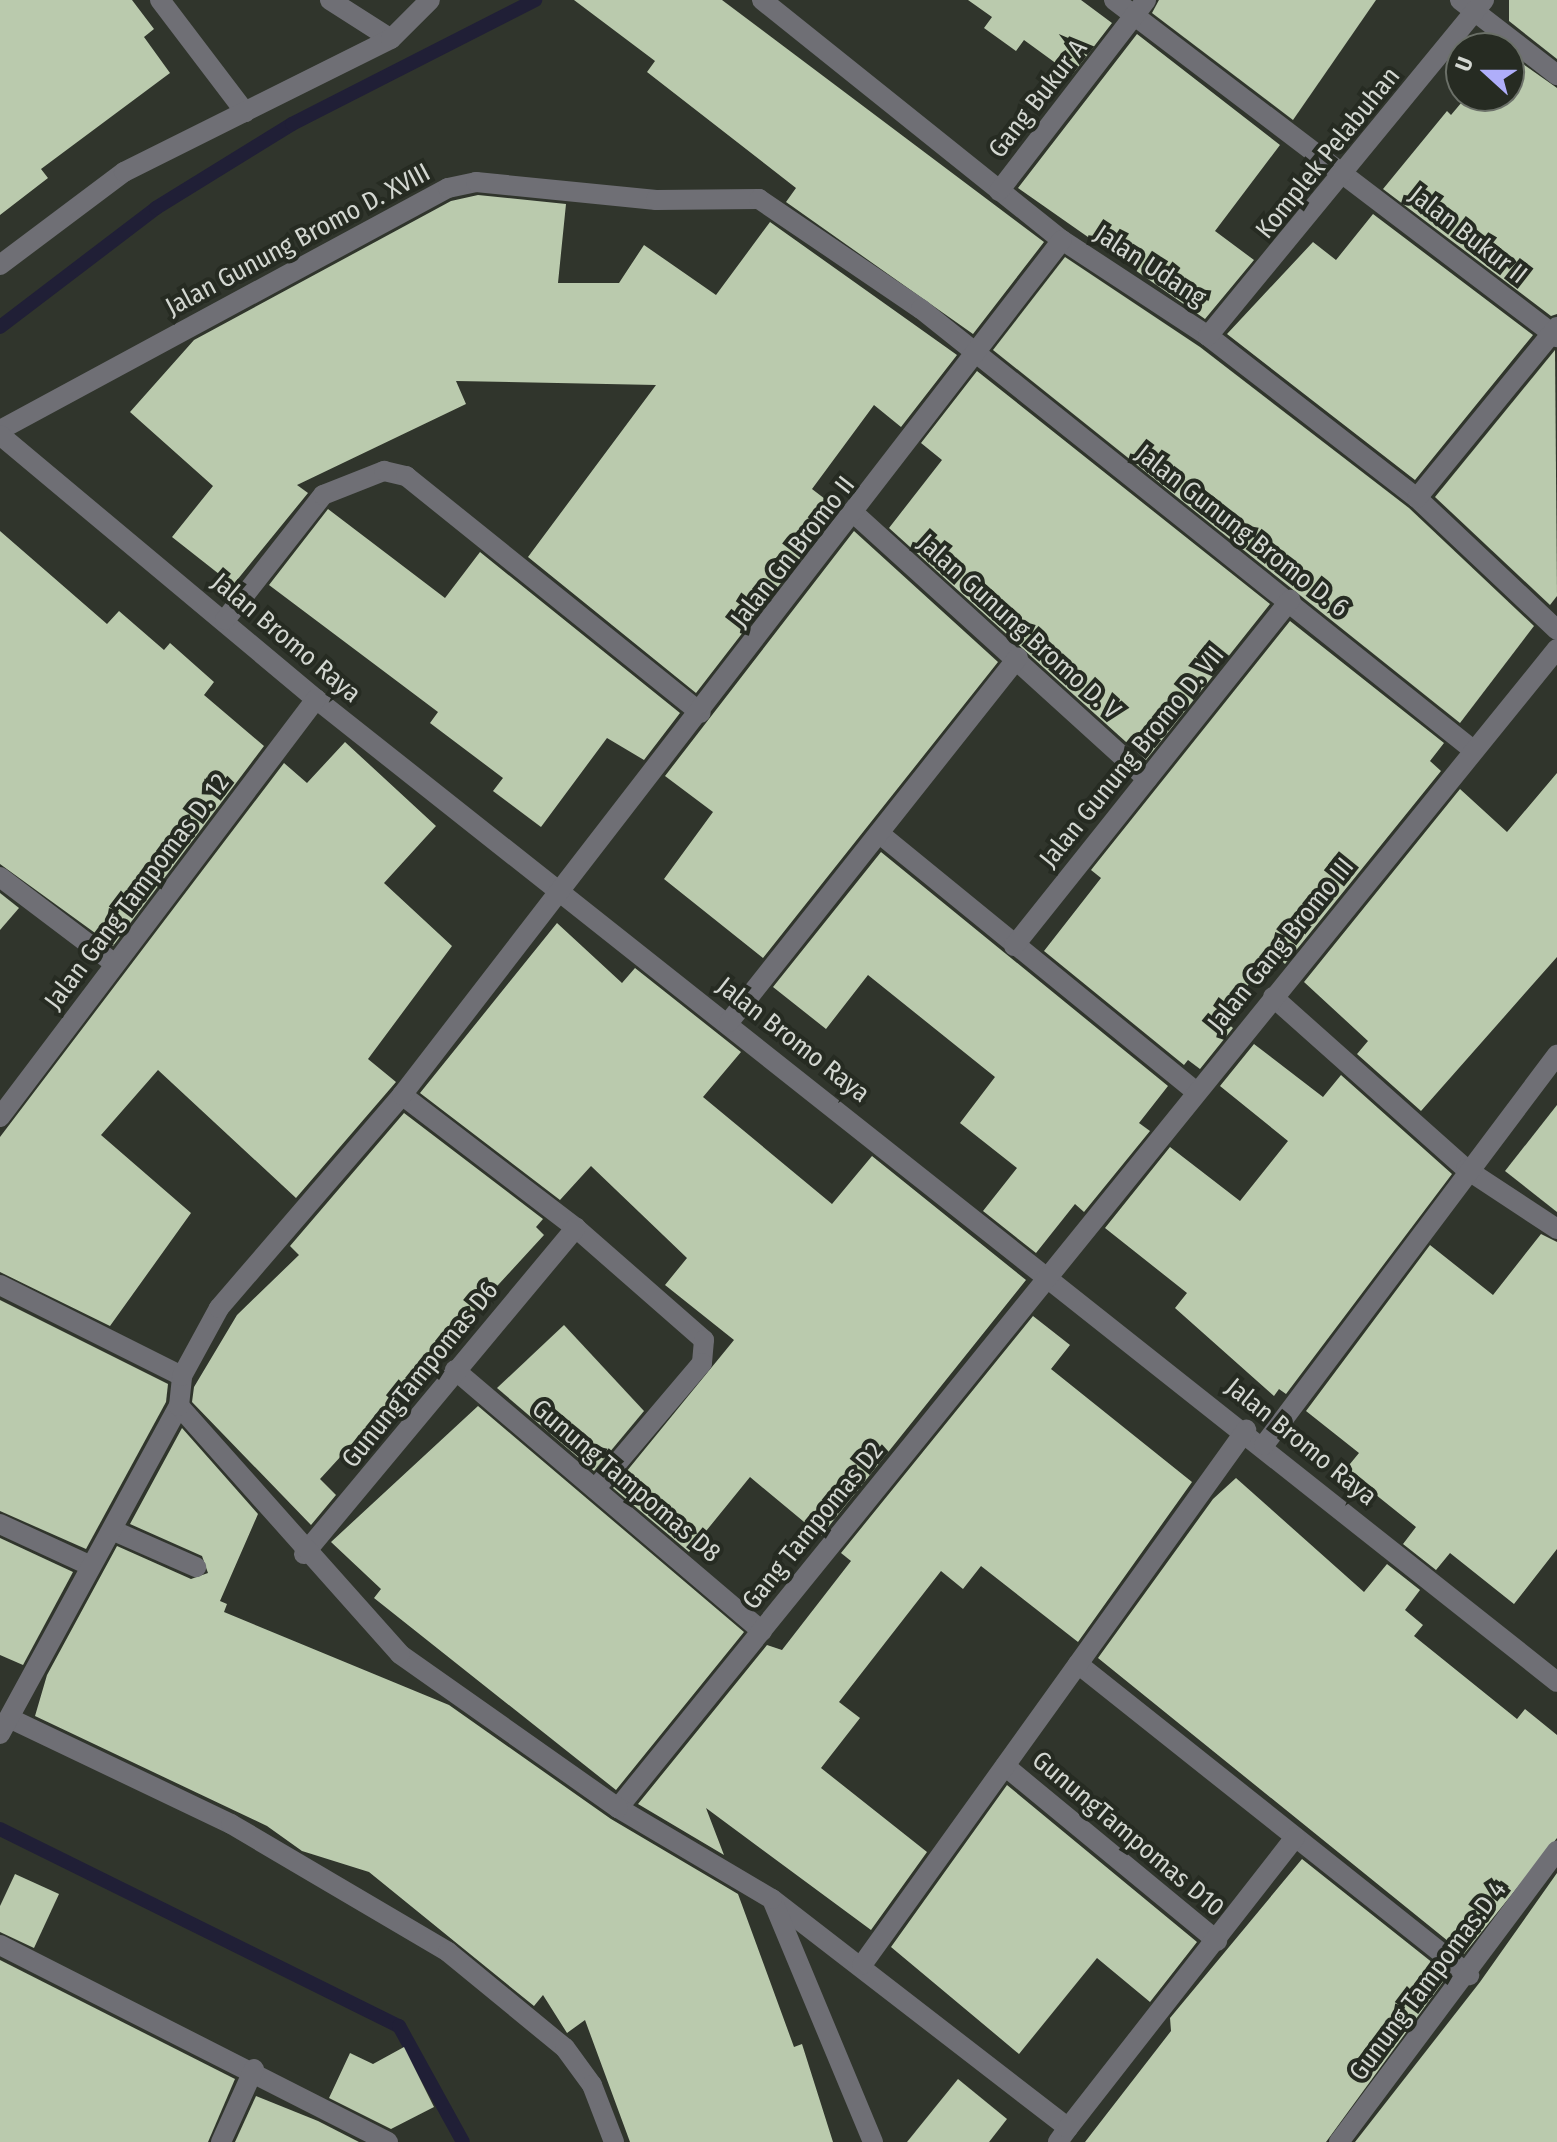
<!DOCTYPE html>
<html>
<head>
<meta charset="utf-8">
<style>
  body { margin:0 }
  #map { position:relative; width:1557px; height:2142px; overflow:hidden; background:#30352c; font-family:"Fira Sans Condensed",sans-serif }
  div>[style] { position:absolute }
  .stream>* { height:14px; margin:-7px; padding:0 7px; transform-origin:7px; border-radius:7px; background:#201f36 }
  .building>* { inset:0; background:#bacaad }
  .minor>* { height:20px; margin:-10px; padding:0 10px; transform-origin:10px; border-radius:10px; background:#6f6f75 }
  span { translate:-50% -50%; white-space:nowrap; text-align:center; line-height:1.15; -webkit-text-stroke:8px #262b22; paint-order:stroke }
  .street-label { font-size:26px; color:#d3d7d1 }
  .north { position:absolute; left:1445px; top:32px; width:80px; height:80px; box-sizing:border-box; background:#262b22; border:2px solid #6b7068; border-radius:50%; rotate:291deg; font-size:22px; font-weight:700; line-height:32px; text-align:center; color:#d3d7d1 }
  .north::after { content:''; display:block; margin:auto; width:28px; height:36px; background:#afaefa; clip-path:polygon(50% 0,100% 100%,50% 72%,0 100%) }
</style>
</head>
<body>
<div id="map">
  <div class="stream">
    <i style="left:0;top:327px;width:196px;rotate:-37.3deg"></i>
    <i style="left:156px;top:208px;width:160px;rotate:-31.7deg"></i>
    <i style="left:292px;top:124px;width:273px;rotate:-27deg"></i>
    <i style="left:0;top:1829px;width:445px;rotate:26.3deg"></i>
    <i style="left:399px;top:2026px;width:132px;rotate:61.1deg"></i>
  </div>
  <div class="building">
    <i style="clip-path:polygon(0 0,132px 0,154px 29px,144px 37px,170px 73px,41px 169px,48px 178px,0 215px)"></i>
    <i style="clip-path:polygon(574px 0,722px 0,1044px 242px,973px 334px,786px 202px,796px 188px,647px 72px,655px 61px)"></i>
    <i style="clip-path:polygon(968px 0,1081px 0,1112px 23px,1072px 75px,1024px 40px,1016px 51px,984px 28px,992px 17px)"></i>
    <i style="clip-path:polygon(1159px 0,1376px 0,1293px 120px,1152px 13px)"></i>
    <i style="clip-path:polygon(1509px 0,1557px 0,1557px 59px,1509px 21px)"></i>
    <i style="clip-path:polygon(1137px 34px,1280px 145px,1215px 231px,1254px 260px,1205px 319px,1018px 188px)"></i>
    <i style="clip-path:polygon(1509px 54px,1557px 88px,1557px 314px,1551px 316px,1383px 189px,1447px 111px,1451px 115px,1467px 96px,1509px 96px)"></i>
    <i style="clip-path:polygon(478px 195px,566px 204px,558px 283px,619px 283px,644px 245px,716px 295px,770px 222px,957px 355px,901px 427px,874px 405px,812px 489px,838px 509px,696px 693px,528px 557px,656px 385px,456px 381px,466px 404px,297px 485px,308px 493px,233px 585px,172px 537px,213px 486px,130px 412px,194px 340px,451px 201px)"></i>
    <i style="clip-path:polygon(1373px 214px,1533px 335px,1415px 480px,1227px 334px,1313px 242px,1336px 260px)"></i>
    <i style="clip-path:polygon(1065px 257px,1200px 347px,1409px 508px,1534px 626px,1460px 723px,993px 350px)"></i>
    <i style="clip-path:polygon(1555px 350px,1557px 596px,1550px 605px,1435px 497px)"></i>
    <i style="clip-path:polygon(977px 371px,1270px 604px,1146px 760px,889px 528px,942px 460px,921px 443px)"></i>
    <i style="clip-path:polygon(328px 509px,445px 598px,480px 552px,680px 713px,644px 760px,607px 738px,541px 827px,493px 791px,503px 778px,430px 723px,438px 712px,269px 585px)"></i>
    <i style="clip-path:polygon(0 531px,107px 624px,119px 611px,164px 650px,170px 643px,214px 682px,204px 695px,264px 746px,113px 946px,0 864px)"></i>
    <i style="clip-path:polygon(854px 531px,998px 662px,763px 958px,664px 879px,713px 812px,665px 776px)"></i>
    <i style="clip-path:polygon(1290px 621px,1444px 743px,1430px 761px,1441px 771px,1285px 964px,1273px 953px,1222px 1019px,1233px 1028px,1200px 1069px,1188px 1060px,1184px 1065px,1044px 951px,1101px 878px,1091px 870px)"></i>
    <i style="clip-path:polygon(345px 742px,436px 826px,384px 883px,452px 946px,368px 1059px,396px 1082px,296px 1198px,158px 1070px,101px 1135px,191px 1213px,110px 1326px,0 1272px,0 1137px,284px 763px,307px 783px)"></i>
    <i style="clip-path:polygon(1557px 773px,1557px 957px,1421px 1111px,1357px 1054px,1368px 1041px,1304px 982px,1460px 789px,1507px 832px)"></i>
    <i style="clip-path:polygon(881px 852px,1168px 1086px,1139px 1123px,1150px 1131px,1084px 1212px,1075px 1204px,1036px 1253px,983px 1211px,1017px 1168px,960px 1123px,995px 1077px,868px 975px,826px 1029px,773px 987px)"></i>
    <i style="clip-path:polygon(0 893px,19px 908px,0 930px)"></i>
    <i style="clip-path:polygon(557px 923px,622px 983px,635px 968px,741px 1052px,703px 1097px,832px 1204px,872px 1156px,1026px 1280px,821px 1536px,750px 1477px,689px 1552px,613px 1488px,734px 1340px,665px 1285px,687px 1258px,591px 1166px,560px 1200px,420px 1093px)"></i>
    <i style="clip-path:polygon(1254px 1044px,1323px 1097px,1341px 1075px,1452px 1174px,1286px 1394px,1279px 1389px,1274px 1396px,1175px 1308px,1187px 1293px,1105px 1228px,1170px 1147px,1240px 1201px,1288px 1141px,1220px 1086px)"></i>
    <i style="clip-path:polygon(1557px 1105px,1557px 1212px,1505px 1171px)"></i>
    <i style="clip-path:polygon(404px 1113px,543px 1219px,536px 1227px,544px 1235px,320px 1479px,336px 1495px,311px 1525px,192px 1402px,194px 1387px,237px 1315px,299px 1255px,290px 1246px)"></i>
    <i style="clip-path:polygon(1541px 1234px,1557px 1242px,1557px 1549px,1514px 1604px,1450px 1553px,1436px 1570px,1403px 1544px,1416px 1527px,1345px 1470px,1359px 1453px,1306px 1411px,1430px 1245px,1493px 1295px)"></i>
    <i style="clip-path:polygon(0 1300px,168px 1384px,166px 1402px,86px 1549px,0 1511px)"></i>
    <i style="clip-path:polygon(1033px 1316px,1070px 1345px,1051px 1369px,1192px 1482px,1078px 1642px,981px 1566px,963px 1589px,941px 1571px,839px 1702px,860px 1718px,821px 1768px,927px 1852px,871px 1930px,706px 1808px,724px 1855px,638px 1804px,767px 1645px,782px 1650px,851px 1561px,841px 1553px)"></i>
    <i style="clip-path:polygon(564px 1325px,644px 1411px,594px 1471px,497px 1388px)"></i>
    <i style="clip-path:polygon(478px 1406px,744px 1632px,616px 1790px,374px 1598px,381px 1589px,331px 1542px)"></i>
    <i style="clip-path:polygon(182px 1428px,258px 1514px,220px 1601px,227px 1604px,224px 1612px,449px 1705px,611px 1819px,738px 1894px,794px 2047px,802px 2044px,833px 2142px,630px 2142px,585px 2020px,567px 2033px,543px 1995px,534px 2006px,369px 1872px,302px 1851px,267px 1826px,35px 1716px,47px 1675px,117px 1546px,191px 1579px,208px 1573px,202px 1556px,130px 1524px)"></i>
    <i style="clip-path:polygon(1236px 1478px,1364px 1592px,1387px 1564px,1420px 1590px,1405px 1610px,1423px 1625px,1414px 1636px,1517px 1719px,1525px 1709px,1557px 1735px,1557px 1838px,1464px 1954px,1098px 1658px,1213px 1499px)"></i>
    <i style="clip-path:polygon(0 1538px,73px 1572px,23px 1665px,0 1655px)"></i>
    <i style="clip-path:polygon(1007px 1785px,1197px 1942px,1150px 2002px,1097px 1958px,1019px 2054px,891px 1947px)"></i>
    <i style="clip-path:polygon(1302px 1859px,1448px 1975px,1326px 2142px,1085px 2142px,1171px 2031px,1170px 2018px)"></i>
    <i style="clip-path:polygon(1557px 1873px,1557px 2142px,1355px 2142px,1480px 1982px)"></i>
    <i style="clip-path:polygon(15px 1874px,59px 1894px,34px 1948px,0 1932px,0 1906px)"></i>
    <i style="clip-path:polygon(0 1960px,235px 2079px,208px 2142px,0 2142px)"></i>
    <i style="clip-path:polygon(404px 2047px,434px 2107px,391px 2129px,329px 2098px,350px 2053px,373px 2064px)"></i>
    <i style="clip-path:polygon(958px 2079px,1007px 2119px,989px 2142px,907px 2142px)"></i>
    <i style="clip-path:polygon(256px 2096px,318px 2121px,359px 2142px,235px 2142px)"></i>
  </div>
  <div class="minor">
    <i style="left:160px;top:0;width:141px;rotate:52.8deg"></i>
    <i style="left:330px;top:0;width:72px;rotate:32.6deg"></i>
    <i style="left:762px;top:0;width:384px;rotate:38.7deg"></i>
    <i style="left:1062px;top:240px;width:175px;rotate:33.3deg"></i>
    <i style="left:1208px;top:336px;width:264px;rotate:37.8deg"></i>
    <i style="left:1417px;top:498px;width:192px;rotate:43.3deg"></i>
    <i style="left:1114px;top:0;width:557px;rotate:37.26deg"></i>
    <i style="left:1460px;top:0;width:123px;rotate:37.7deg"></i>
    <i style="left:999px;top:191px;width:241px;rotate:-52.4deg"></i>
    <i style="left:0;top:265px;width:155px;rotate:-36.9deg"></i>
    <i style="left:124px;top:172px;width:298px;rotate:-26.5deg"></i>
    <i style="left:391px;top:39px;width:55px;rotate:-45deg"></i>
    <i style="left:1208px;top:336px;width:435px;rotate:-50.6deg"></i>
    <i style="left:0;top:430px;width:509px;rotate:-28.38deg"></i>
    <i style="left:448px;top:188px;width:29px;rotate:-12deg"></i>
    <i style="left:476px;top:182px;width:181px;rotate:5.7deg"></i>
    <i style="left:656px;top:200px;width:103px;rotate:-0.6deg"></i>
    <i style="left:759px;top:199px;width:196px;rotate:34.2deg"></i>
    <i style="left:921px;top:309px;width:707px;rotate:38.62deg"></i>
    <i style="left:0;top:435px;width:412px;rotate:39.9deg"></i>
    <i style="left:316px;top:699px;width:1583px;rotate:38.38deg"></i>
    <i style="left:1417px;top:498px;width:221px;rotate:-50.7deg"></i>
    <i style="left:856px;top:515px;width:393px;rotate:42.2deg"></i>
    <i style="left:225px;top:620px;width:159px;rotate:-51.9deg"></i>
    <i style="left:323px;top:495px;width:66px;rotate:-21.5deg"></i>
    <i style="left:384px;top:471px;width:23px;rotate:13deg"></i>
    <i style="left:406px;top:476px;width:378px;rotate:38.8deg"></i>
    <i style="left:880px;top:834px;width:407px;rotate:39.2deg"></i>
    <i style="left:0;top:877px;width:144px;rotate:37.1deg"></i>
    <i style="left:1014px;top:946px;width:443px;rotate:-51.4deg"></i>
    <i style="left:1273px;top:997px;width:259px;rotate:41.7deg"></i>
    <i style="left:1466px;top:1169px;width:109px;rotate:33.4deg"></i>
    <i style="left:729px;top:1022px;width:465px;rotate:-51.6deg"></i>
    <i style="left:402px;top:1095px;width:219px;rotate:37.4deg"></i>
    <i style="left:576px;top:1228px;width:170px;rotate:41.2deg"></i>
    <i style="left:704px;top:1340px;width:23px;rotate:95deg"></i>
    <i style="left:702px;top:1363px;width:165px;rotate:130.3deg"></i>
    <i style="left:0;top:1117px;width:524px;rotate:-52.91deg"></i>
    <i style="left:0;top:1285px;width:203px;rotate:26.6deg"></i>
    <i style="left:455px;top:1370px;width:403px;rotate:40.4deg"></i>
    <i style="left:1264px;top:1445px;width:488px;rotate:-53.1deg"></i>
    <i style="left:0;top:1524px;width:100px;rotate:24.8deg"></i>
    <i style="left:112px;top:1530px;width:92px;rotate:23.8deg"></i>
    <i style="left:304px;top:1554px;width:425px;rotate:-50.2deg"></i>
    <i style="left:1078px;top:1664px;width:500px;rotate:38.5deg"></i>
    <i style="left:9px;top:1718px;width:246px;rotate:25.5deg"></i>
    <i style="left:231px;top:1824px;width:252px;rotate:30.5deg"></i>
    <i style="left:448px;top:1952px;width:151px;rotate:39.4deg"></i>
    <i style="left:565px;top:2048px;width:46px;rotate:53.9deg"></i>
    <i style="left:592px;top:2085px;width:61px;rotate:68.9deg"></i>
    <i style="left:0;top:1734px;width:374px;rotate:-61.4deg"></i>
    <i style="left:1005px;top:1766px;width:275px;rotate:39.5deg"></i>
    <i style="left:618px;top:1808px;width:1492px;rotate:-50.99deg"></i>
    <i style="left:772px;top:1899px;width:374px;rotate:37.7deg"></i>
    <i style="left:1068px;top:2128px;width:17px;rotate:126deg"></i>
    <i style="left:0;top:1945px;width:435px;rotate:26.9deg"></i>
    <i style="left:862px;top:1965px;width:659px;rotate:-54.33deg"></i>
    <i style="left:1068px;top:2128px;width:369px;rotate:-52deg"></i>
    <i style="left:221px;top:2142px;width:80px;rotate:-65.7deg"></i>
    <i style="left:873px;top:2142px;width:263px;rotate:-112.6deg"></i>
    <i style="left:772px;top:1899px;width:179px;rotate:-149.4deg"></i>
    <i style="left:618px;top:1808px;width:267px;rotate:-144.8deg"></i>
    <i style="left:400px;top:1654px;width:332px;rotate:-131.7deg"></i>
    <i style="left:179px;top:1406px;width:30px;rotate:-84deg"></i>
    <i style="left:182px;top:1376px;width:77px;rotate:-61.4deg"></i>
    <i style="left:219px;top:1308px;width:281px;rotate:-49.3deg"></i>
    <i style="left:402px;top:1095px;width:1080px;rotate:-52.33deg"></i>
    <i style="left:1339px;top:2142px;width:364px;rotate:-53.2deg"></i>
  </div>
  <div class="street-label">
    <span style="left:1038px;top:99px;rotate:-52deg">Gang Bukur A</span>
    <span style="left:1328px;top:153px;rotate:-51deg">Komplek Pelabuhan</span>
    <span style="left:1468px;top:235px;rotate:38deg">Jalan Bukur II</span>
    <span style="left:298px;top:240px;rotate:-28deg">Jalan Gunung Bromo D. XVIII</span>
    <span style="left:1150px;top:266px;rotate:33deg">Jalan Udang</span>
    <span style="left:1242px;top:531px;rotate:38deg">Jalan Gunung Bromo D. 6</span>
    <span style="left:793px;top:552px;rotate:-52deg">Jalan Gn Bromo II</span>
    <span style="left:1019px;top:627px;rotate:42deg">Jalan Gunung Bromo D. V</span>
    <span style="left:286px;top:638px;rotate:40deg">Jalan Bromo Raya</span>
    <span style="left:1132px;top:757px;rotate:-51deg">Jalan Gunung Bromo D. VII</span>
    <span style="left:137px;top:892px;rotate:-53deg">Jalan Gang Tampomas D. 12</span>
    <span style="left:1281px;top:945px;rotate:-51deg">Jalan Gang Bromo III</span>
    <span style="left:793px;top:1040px;rotate:38deg">Jalan Bromo Raya</span>
    <span style="left:420px;top:1375px;rotate:-51deg">GunungTampomas D6</span>
    <span style="left:1301px;top:1442px;rotate:39deg">Jalan Bromo Raya</span>
    <span style="left:626px;top:1481px;rotate:40deg">Gunung Tampomas D8</span>
    <span style="left:813px;top:1526px;rotate:-51deg">Gang Tampomas D2</span>
    <span style="left:1128px;top:1834px;rotate:40deg">GunungTampomas D10</span>
    <span style="left:1428px;top:1981px;rotate:-53deg">Gunung Tampomas.D 4</span>
  </div>
  <div class="north">U</div>
</div>
</body>
</html>
